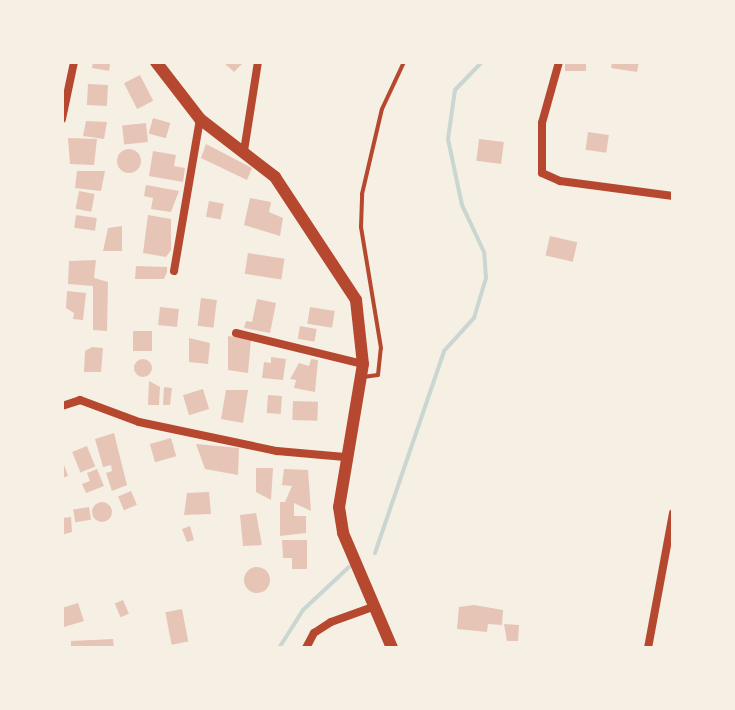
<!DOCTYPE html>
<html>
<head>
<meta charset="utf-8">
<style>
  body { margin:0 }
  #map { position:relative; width:735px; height:710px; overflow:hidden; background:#f6efe4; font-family:Lato,sans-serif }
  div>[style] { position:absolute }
  .stream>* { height:4px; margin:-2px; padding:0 2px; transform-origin:2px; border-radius:2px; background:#c9d6d2 }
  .building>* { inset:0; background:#e6c5b7; transform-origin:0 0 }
  .round { border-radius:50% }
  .service>* { height:4px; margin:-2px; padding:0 2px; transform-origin:2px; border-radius:2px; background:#b5482f }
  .minor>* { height:8px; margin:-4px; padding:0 4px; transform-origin:4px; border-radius:4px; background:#b5482f }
  .secondary>* { height:12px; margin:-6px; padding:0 6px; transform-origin:6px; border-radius:6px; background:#b5482f }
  span { translate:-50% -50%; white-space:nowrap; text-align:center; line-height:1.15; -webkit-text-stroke:6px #f6efe4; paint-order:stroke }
  .frame { position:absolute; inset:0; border:64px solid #f6efe4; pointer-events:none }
</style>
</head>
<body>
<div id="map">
  <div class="stream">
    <i style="left:375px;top:553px;width:213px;rotate:-71.1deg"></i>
    <i style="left:444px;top:351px;width:45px;rotate:-47.7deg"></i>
    <i style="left:474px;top:318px;width:42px;rotate:-73.3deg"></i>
    <i style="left:486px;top:278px;width:26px;rotate:-94deg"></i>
    <i style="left:484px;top:252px;width:52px;rotate:-115.1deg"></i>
    <i style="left:462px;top:205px;width:67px;rotate:-102deg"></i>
    <i style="left:448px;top:139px;width:49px;rotate:-81.9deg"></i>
    <i style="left:455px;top:90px;width:39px;rotate:-46deg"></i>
    <i style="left:279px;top:648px;width:45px;rotate:-57.7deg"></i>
    <i style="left:303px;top:610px;width:63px;rotate:-43.1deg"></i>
  </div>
  <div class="building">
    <i style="clip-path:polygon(93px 62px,110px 64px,109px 71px,92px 68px)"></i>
    <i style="clip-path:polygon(223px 62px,244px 62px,234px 72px)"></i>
    <i style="left:565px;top:62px;width:21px;height:9px"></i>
    <i style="clip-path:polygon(612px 62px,639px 62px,637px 72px,611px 68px)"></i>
    <i style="left:140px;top:75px;width:29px;height:18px;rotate:63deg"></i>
    <i style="left:88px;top:84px;width:20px;height:21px;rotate:3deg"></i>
    <i style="left:153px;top:118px;width:18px;height:16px;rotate:16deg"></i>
    <i style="clip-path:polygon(86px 121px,107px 122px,104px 139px,83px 136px)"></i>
    <i style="left:146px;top:123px;width:19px;height:24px;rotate:84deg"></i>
    <i style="left:588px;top:132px;width:21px;height:18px;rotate:8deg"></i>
    <i style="clip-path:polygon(68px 138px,97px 139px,94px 165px,70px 164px)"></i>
    <i style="left:479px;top:139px;width:25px;height:22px;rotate:7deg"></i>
    <i style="clip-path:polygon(206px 144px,252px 168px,247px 180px,201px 158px)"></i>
    <i class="round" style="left:117px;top:149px;width:24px;height:24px"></i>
    <i style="clip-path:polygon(153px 151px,176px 155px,174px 166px,185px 168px,183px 182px,149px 176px)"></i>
    <i style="clip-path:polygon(77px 171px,105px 171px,101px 191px,75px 188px)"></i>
    <i style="clip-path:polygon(146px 185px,179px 191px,171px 212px,151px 209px,153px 198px,144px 196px)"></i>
    <i style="left:79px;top:191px;width:16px;height:18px;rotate:11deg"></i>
    <i style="clip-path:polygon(250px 198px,271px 202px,269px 212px,283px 218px,280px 236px,244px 225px)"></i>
    <i style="left:209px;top:201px;width:15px;height:16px;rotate:11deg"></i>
    <i style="left:76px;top:215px;width:21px;height:13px;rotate:8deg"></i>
    <i style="clip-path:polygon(148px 215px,171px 219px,171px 250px,166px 257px,143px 253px)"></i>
    <i style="clip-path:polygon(122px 226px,122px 251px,103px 251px,108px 228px)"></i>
    <i style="left:550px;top:236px;width:28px;height:20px;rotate:13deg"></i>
    <i style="left:248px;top:253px;width:37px;height:21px;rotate:9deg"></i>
    <i style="clip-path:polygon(96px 260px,94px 278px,108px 282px,107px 331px,93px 330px,93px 286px,68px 284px,69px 261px)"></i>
    <i style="clip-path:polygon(136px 266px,167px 267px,167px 272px,164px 279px,135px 279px)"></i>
    <i style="clip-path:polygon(67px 291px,86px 293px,83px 320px,73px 319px,74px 313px,66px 308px)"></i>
    <i style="left:201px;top:298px;width:16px;height:28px;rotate:7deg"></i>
    <i style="clip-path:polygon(257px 299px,276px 303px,270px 333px,244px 328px,246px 321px,252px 322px)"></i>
    <i style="left:160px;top:307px;width:19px;height:18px;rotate:6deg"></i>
    <i style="left:310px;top:307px;width:25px;height:17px;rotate:9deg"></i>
    <i style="left:300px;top:326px;width:17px;height:13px;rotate:10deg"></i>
    <i style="left:133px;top:331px;width:19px;height:20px"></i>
    <i style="clip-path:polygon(228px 336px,251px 339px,248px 373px,228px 370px)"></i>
    <i style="clip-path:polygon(189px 338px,210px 343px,208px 364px,189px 362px)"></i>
    <i style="clip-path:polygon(92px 347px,103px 348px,101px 372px,84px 372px,85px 351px)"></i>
    <i style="clip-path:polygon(271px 357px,286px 359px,283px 380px,262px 378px,264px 362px,271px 363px)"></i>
    <i style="clip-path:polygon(311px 359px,318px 360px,315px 392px,294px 388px,296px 380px,290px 379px,299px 363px,309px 366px)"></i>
    <i class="round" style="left:134px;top:359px;width:18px;height:18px"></i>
    <i style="clip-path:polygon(149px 381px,160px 387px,159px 405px,148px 405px)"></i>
    <i style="clip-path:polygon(164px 387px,172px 388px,170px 405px,163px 405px)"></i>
    <i style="left:203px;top:389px;width:21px;height:21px;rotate:73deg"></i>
    <i style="clip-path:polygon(226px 390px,248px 390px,243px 423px,221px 419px)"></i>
    <i style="left:268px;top:395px;width:14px;height:18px;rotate:4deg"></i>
    <i style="left:293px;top:401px;width:25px;height:19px;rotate:2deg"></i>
    <i style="clip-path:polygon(114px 433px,127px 485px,112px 491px,106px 473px,112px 471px,111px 465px,103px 467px,95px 439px)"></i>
    <i style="left:171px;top:438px;width:19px;height:22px;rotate:74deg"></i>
    <i style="clip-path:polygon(196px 444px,239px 448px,238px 475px,205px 469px)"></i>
    <i style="left:87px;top:446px;width:22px;height:16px;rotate:68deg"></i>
    <i style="clip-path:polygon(62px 459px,68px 476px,62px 478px)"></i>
    <i style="clip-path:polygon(256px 468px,273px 468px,271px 500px,256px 492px)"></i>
    <i style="clip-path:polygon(97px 469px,104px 486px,86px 493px,82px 484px,90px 481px,87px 473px)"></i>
    <i style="clip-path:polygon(284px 469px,308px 470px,311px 511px,294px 503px,294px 516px,306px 516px,306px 533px,280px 536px,280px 502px,285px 502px,292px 486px,282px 485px)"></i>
    <i style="left:131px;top:491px;width:15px;height:14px;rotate:67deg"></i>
    <i style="clip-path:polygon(209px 492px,211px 514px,184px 515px,187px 493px)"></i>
    <i class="round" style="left:92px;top:502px;width:20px;height:20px"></i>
    <i style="left:89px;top:507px;width:13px;height:16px;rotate:81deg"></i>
    <i style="clip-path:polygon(256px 513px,262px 545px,243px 546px,240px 515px)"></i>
    <i style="clip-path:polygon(71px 517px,72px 532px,62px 535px,62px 518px)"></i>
    <i style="clip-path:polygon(190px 526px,194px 540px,187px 542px,182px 529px)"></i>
    <i style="clip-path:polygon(282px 540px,307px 540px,307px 569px,292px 569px,292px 558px,283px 558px)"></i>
    <i class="round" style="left:244px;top:567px;width:26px;height:26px"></i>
    <i style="left:123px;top:600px;width:15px;height:9px;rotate:67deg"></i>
    <i style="clip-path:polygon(78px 603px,84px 621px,64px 627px,62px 608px)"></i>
    <i style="clip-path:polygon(474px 605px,503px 610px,502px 625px,488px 624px,487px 632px,457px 629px,459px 607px)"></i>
    <i style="left:182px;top:609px;width:33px;height:17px;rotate:79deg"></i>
    <i style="clip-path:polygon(504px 624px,519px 625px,518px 641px,507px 641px)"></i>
    <i style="clip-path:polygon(113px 639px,114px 648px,71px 648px,71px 641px)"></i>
  </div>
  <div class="service">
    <i style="left:363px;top:377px;width:15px;rotate:-8deg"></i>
    <i style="left:378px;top:375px;width:27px;rotate:-84deg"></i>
    <i style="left:381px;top:348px;width:123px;rotate:-99.4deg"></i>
    <i style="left:361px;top:227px;width:33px;rotate:-88deg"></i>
    <i style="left:362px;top:194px;width:87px;rotate:-76.8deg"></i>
    <i style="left:382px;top:109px;width:52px;rotate:-64.9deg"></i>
  </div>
  <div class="minor">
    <i style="left:559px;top:62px;width:63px;rotate:105.6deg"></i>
    <i style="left:542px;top:123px;width:50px;rotate:90deg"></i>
    <i style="left:542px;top:173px;width:20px;rotate:24deg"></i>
    <i style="left:560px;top:181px;width:114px;rotate:7.6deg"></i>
    <i style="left:62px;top:119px;width:58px;rotate:-78.1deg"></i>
    <i style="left:244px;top:151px;width:90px;rotate:-81.1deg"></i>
    <i style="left:174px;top:271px;width:154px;rotate:-80.3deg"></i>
    <i style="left:236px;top:333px;width:131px;rotate:13.7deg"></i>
    <i style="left:62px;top:406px;width:19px;rotate:-18deg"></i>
    <i style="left:80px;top:400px;width:63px;rotate:20.4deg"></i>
    <i style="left:139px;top:422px;width:141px;rotate:11.9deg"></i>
    <i style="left:277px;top:451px;width:68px;rotate:5deg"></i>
    <i style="left:306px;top:648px;width:17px;rotate:-62deg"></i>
    <i style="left:314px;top:633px;width:20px;rotate:-33deg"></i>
    <i style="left:331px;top:622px;width:45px;rotate:-19.7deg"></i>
    <i style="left:648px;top:648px;width:137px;rotate:-79.5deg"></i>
  </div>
  <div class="secondary">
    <i style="left:156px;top:62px;width:72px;rotate:52.3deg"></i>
    <i style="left:200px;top:119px;width:95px;rotate:37.7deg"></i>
    <i style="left:275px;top:177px;width:147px;rotate:56.6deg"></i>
    <i style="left:356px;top:300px;width:64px;rotate:83.8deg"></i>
    <i style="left:363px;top:364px;width:145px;rotate:99.5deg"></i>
    <i style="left:339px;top:507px;width:26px;rotate:81deg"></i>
    <i style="left:343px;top:533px;width:125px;rotate:66.9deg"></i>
  </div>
  <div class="frame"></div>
</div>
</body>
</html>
